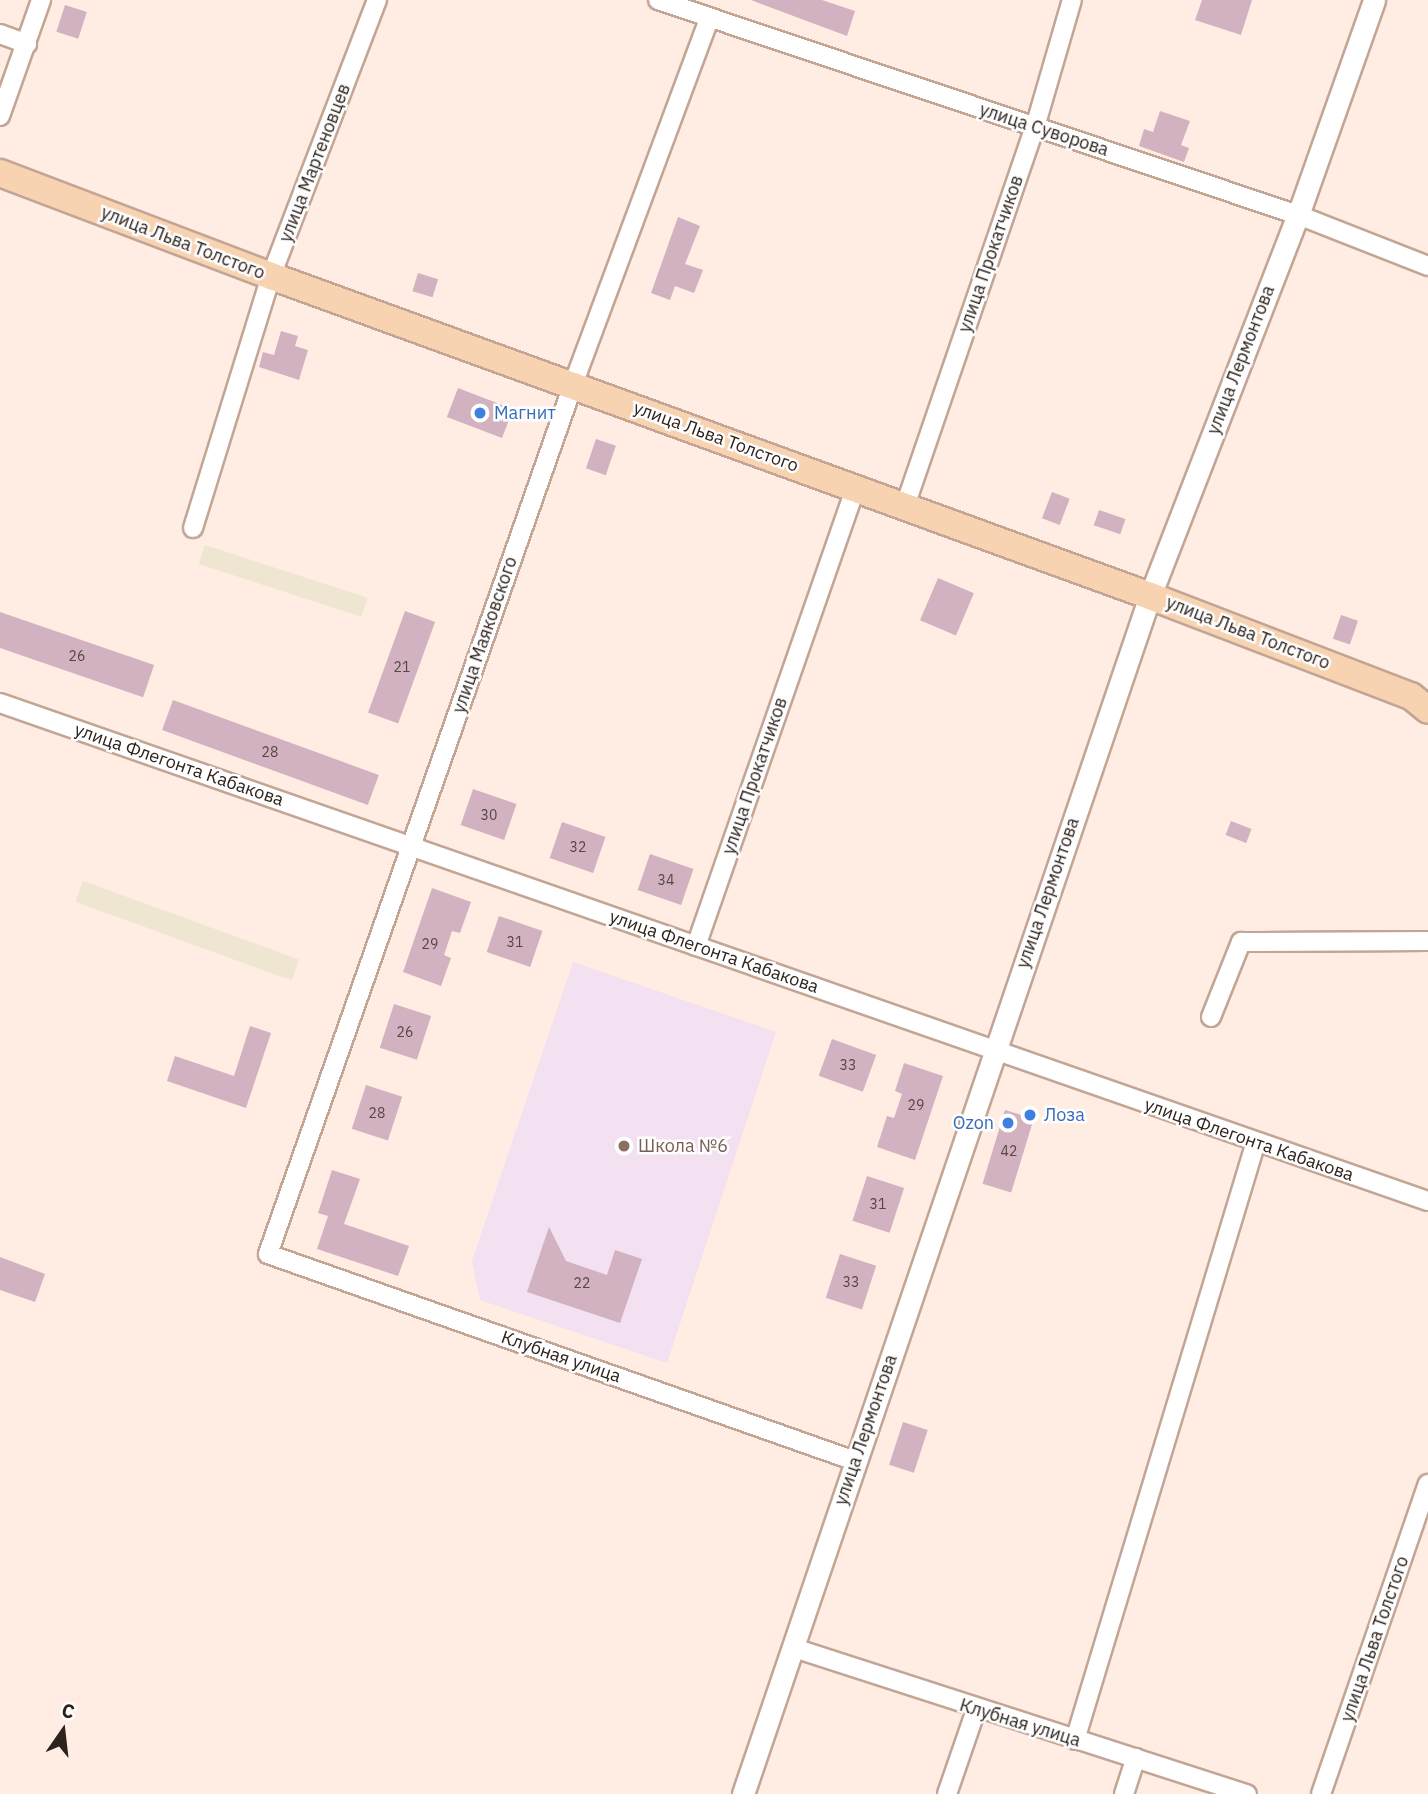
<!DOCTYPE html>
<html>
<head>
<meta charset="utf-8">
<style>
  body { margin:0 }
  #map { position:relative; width:1428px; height:1794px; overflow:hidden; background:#ffece2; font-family:"IBM Plex Sans",sans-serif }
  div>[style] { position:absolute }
  .industrial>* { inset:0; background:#eee6d0; transform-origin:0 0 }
  .education>* { inset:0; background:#f3e0f0 }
  .building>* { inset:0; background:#d2b2c1; transform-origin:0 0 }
  .roads { filter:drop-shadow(2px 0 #c2a595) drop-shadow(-2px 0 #c2a595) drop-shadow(0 2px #c2a595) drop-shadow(0 -2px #c2a595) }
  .minor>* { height:18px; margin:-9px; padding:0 9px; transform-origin:9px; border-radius:9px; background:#fff }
  .tertiary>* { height:21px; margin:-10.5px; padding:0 10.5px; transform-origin:10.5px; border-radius:10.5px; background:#fff }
  .primary>* { height:26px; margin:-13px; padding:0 13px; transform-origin:13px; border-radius:13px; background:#f7d3b1 }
  .dots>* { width:19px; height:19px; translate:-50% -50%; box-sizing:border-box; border:4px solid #fefefe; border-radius:50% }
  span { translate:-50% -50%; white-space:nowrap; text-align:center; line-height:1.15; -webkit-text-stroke:5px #fefefe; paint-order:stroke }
  .number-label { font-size:14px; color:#564645 }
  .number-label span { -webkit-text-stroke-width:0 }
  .street-label { font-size:18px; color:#2d221c }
  .shop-label { font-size:18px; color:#366cbe }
  .left { translate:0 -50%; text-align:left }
  .right { translate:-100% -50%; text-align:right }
  .education-label { font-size:18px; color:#785e54 }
  .north { position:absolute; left:28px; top:1696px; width:70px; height:70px; -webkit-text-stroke:5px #fefefe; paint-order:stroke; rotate:14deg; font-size:19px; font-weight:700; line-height:28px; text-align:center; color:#2d221c }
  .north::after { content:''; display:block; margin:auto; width:24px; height:32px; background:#2d221c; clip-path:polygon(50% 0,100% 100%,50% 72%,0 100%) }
</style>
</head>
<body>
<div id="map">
  <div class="industrial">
    <i style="left:205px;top:545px;width:171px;height:20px;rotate:18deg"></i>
    <i style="left:83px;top:881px;width:230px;height:22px;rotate:20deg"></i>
  </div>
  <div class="education">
    <i style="clip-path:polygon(573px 962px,776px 1032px,667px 1363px,480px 1300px,472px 1261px)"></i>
  </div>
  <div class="building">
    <i style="clip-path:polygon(751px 0,822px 0,855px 11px,847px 36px)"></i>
    <i style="clip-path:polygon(1202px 0,1252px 0,1241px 35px,1195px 20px)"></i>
    <i style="left:65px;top:5px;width:23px;height:28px;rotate:18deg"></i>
    <i style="clip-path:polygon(1160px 111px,1190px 121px,1181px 145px,1189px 148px,1184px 162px,1139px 146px,1144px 129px,1153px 132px)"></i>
    <i style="clip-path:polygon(678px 217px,700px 226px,685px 264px,703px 270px,694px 293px,675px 286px,670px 300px,651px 293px)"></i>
    <i style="left:418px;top:273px;width:21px;height:19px;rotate:17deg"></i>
    <i style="clip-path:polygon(281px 331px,298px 336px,295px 346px,308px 350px,299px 380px,259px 367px,263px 352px,274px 355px)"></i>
    <i style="left:458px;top:388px;width:59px;height:31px;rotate:21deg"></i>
    <i style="left:596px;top:439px;width:21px;height:31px;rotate:19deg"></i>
    <i style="left:1052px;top:492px;width:19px;height:28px;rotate:21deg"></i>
    <i style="left:1099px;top:510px;width:28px;height:16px;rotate:19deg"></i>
    <i style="left:938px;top:578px;width:39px;height:46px;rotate:23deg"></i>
    <i style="left:405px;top:611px;width:32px;height:108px;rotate:20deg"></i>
    <i style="left:0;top:612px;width:163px;height:34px;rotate:19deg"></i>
    <i style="left:1341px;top:615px;width:18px;height:25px;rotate:19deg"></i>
    <i style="left:173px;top:700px;width:219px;height:32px;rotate:20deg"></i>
    <i style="left:473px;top:789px;width:46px;height:38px;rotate:19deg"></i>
    <i style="left:1231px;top:821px;width:22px;height:15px;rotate:21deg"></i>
    <i style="left:562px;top:822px;width:46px;height:38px;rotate:19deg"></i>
    <i style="left:650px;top:854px;width:46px;height:38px;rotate:19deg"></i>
    <i style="clip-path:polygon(432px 888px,471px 902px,460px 933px,452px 931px,444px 955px,451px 958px,441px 986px,403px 972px)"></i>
    <i style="left:499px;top:916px;width:46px;height:38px;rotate:19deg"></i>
    <i style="left:394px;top:1004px;width:39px;height:46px;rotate:18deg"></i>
    <i style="clip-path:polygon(250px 1026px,271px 1033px,246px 1108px,167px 1081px,175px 1056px,234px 1076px)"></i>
    <i style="left:832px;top:1039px;width:47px;height:39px;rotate:20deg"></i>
    <i style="clip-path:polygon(904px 1063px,943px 1076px,915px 1160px,877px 1147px,887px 1116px,894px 1118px,902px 1094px,895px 1091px)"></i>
    <i style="left:366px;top:1085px;width:38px;height:46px;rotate:18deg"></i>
    <i style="left:1005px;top:1110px;width:30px;height:77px;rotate:17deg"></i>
    <i style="clip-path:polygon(332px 1170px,360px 1179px,344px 1224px,409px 1246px,398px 1276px,317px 1249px,328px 1216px,318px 1213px)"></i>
    <i style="left:867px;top:1176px;width:39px;height:47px;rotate:18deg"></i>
    <i style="clip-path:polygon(549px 1227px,566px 1261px,607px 1275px,615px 1250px,642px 1259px,620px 1323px,527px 1292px)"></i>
    <i style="left:840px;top:1254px;width:38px;height:46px;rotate:18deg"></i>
    <i style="clip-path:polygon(0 1257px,45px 1274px,35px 1302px,0 1290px)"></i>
    <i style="left:903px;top:1422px;width:26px;height:45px;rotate:18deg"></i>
  </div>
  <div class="roads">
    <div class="minor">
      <i style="left:658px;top:0;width:675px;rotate:18.57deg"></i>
      <i style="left:1298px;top:215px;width:140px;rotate:21.4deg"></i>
      <i style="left:709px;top:19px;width:390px;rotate:110.4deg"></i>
      <i style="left:573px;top:385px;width:921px;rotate:109.34deg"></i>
      <i style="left:268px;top:1254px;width:622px;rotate:19.42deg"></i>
      <i style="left:0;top:34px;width:29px;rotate:20deg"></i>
      <i style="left:0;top:116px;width:123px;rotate:-70.5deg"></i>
      <i style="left:905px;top:506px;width:401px;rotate:-71.1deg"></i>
      <i style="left:1035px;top:127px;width:132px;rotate:-73.8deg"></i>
      <i style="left:193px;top:528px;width:264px;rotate:-72.8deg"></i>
      <i style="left:271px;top:276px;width:296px;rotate:-69deg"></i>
      <i style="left:0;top:703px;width:1512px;rotate:19.23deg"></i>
      <i style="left:696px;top:946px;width:486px;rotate:-70.8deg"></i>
      <i style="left:1211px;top:1017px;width:81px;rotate:-68.2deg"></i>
      <i style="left:1241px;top:942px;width:187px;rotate:-0.3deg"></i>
      <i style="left:794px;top:1648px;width:476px;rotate:17.9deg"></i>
      <i style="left:1075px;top:1740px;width:622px;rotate:-73.17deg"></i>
      <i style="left:947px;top:1794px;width:89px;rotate:-71deg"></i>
      <i style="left:1124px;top:1794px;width:38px;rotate:-72deg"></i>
      <i style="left:1321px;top:1794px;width:328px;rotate:-71deg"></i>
    </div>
    <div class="tertiary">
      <i style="left:743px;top:1794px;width:1265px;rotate:-71.24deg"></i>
      <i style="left:1150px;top:596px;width:409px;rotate:-68.8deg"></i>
      <i style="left:1298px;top:215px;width:228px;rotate:-70.5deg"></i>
    </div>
    <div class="primary">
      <i style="left:0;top:173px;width:290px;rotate:20.8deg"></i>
      <i style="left:271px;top:276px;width:935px;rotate:20deg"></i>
      <i style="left:1150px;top:596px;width:280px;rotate:21deg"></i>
      <i style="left:1411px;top:696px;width:22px;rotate:39deg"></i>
    </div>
  </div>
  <div class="dots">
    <i style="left:480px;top:413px;background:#3f7fe0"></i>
    <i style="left:1030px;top:1115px;background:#3f7fe0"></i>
    <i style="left:1008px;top:1123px;background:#3f7fe0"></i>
    <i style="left:624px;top:1146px;background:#8d6e63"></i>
  </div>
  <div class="number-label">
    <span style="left:77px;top:656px">26</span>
    <span style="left:402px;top:667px">21</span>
    <span style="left:270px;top:752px">28</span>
    <span style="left:489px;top:815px">30</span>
    <span style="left:578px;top:847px">32</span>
    <span style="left:666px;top:880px">34</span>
    <span style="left:515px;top:942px">31</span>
    <span style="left:430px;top:944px">29</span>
    <span style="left:405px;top:1032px">26</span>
    <span style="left:848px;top:1065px">33</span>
    <span style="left:916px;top:1105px">29</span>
    <span style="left:377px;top:1113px">28</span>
    <span style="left:1009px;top:1151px">42</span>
    <span style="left:878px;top:1204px">31</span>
    <span style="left:851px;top:1282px">33</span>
    <span style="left:582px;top:1283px">22</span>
  </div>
  <div class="street-label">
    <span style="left:1044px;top:130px;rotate:18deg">улица Суворова</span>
    <span style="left:315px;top:163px;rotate:-69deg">улица Мартеновцев</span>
    <span style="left:183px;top:243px;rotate:21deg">улица Льва Толстого</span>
    <span style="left:991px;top:254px;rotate:-71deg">улица Прокатчиков</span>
    <span style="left:1241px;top:360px;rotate:-69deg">улица Лермонтова</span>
    <span style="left:716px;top:437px;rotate:20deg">улица Льва Толстого</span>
    <span style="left:1248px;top:633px;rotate:21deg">улица Льва Толстого</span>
    <span style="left:485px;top:635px;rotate:-71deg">улица Маяковского</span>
    <span style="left:179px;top:765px;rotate:19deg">улица Флегонта Кабакова</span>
    <span style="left:755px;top:776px;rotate:-71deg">улица Прокатчиков</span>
    <span style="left:1048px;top:893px;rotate:-71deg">улица Лермонтова</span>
    <span style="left:714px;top:952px;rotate:19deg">улица Флегонта Кабакова</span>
    <span style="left:1249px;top:1140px;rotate:19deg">улица Флегонта Кабакова</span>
    <span style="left:561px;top:1357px;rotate:19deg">Клубная улица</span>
    <span style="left:866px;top:1430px;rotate:-71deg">улица Лермонтова</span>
    <span style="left:1375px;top:1639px;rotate:-71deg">улица Льва Толстого</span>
    <span style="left:1020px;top:1723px;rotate:17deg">Клубная улица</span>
  </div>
  <div class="shop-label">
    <span class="left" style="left:494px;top:413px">Магнит</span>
    <span class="left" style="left:1044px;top:1115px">Лоза</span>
    <span class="right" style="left:994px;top:1123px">Ozon</span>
  </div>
  <div class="education-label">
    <span class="left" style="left:638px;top:1146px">Школа №6</span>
  </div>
  <div class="north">С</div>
</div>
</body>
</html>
